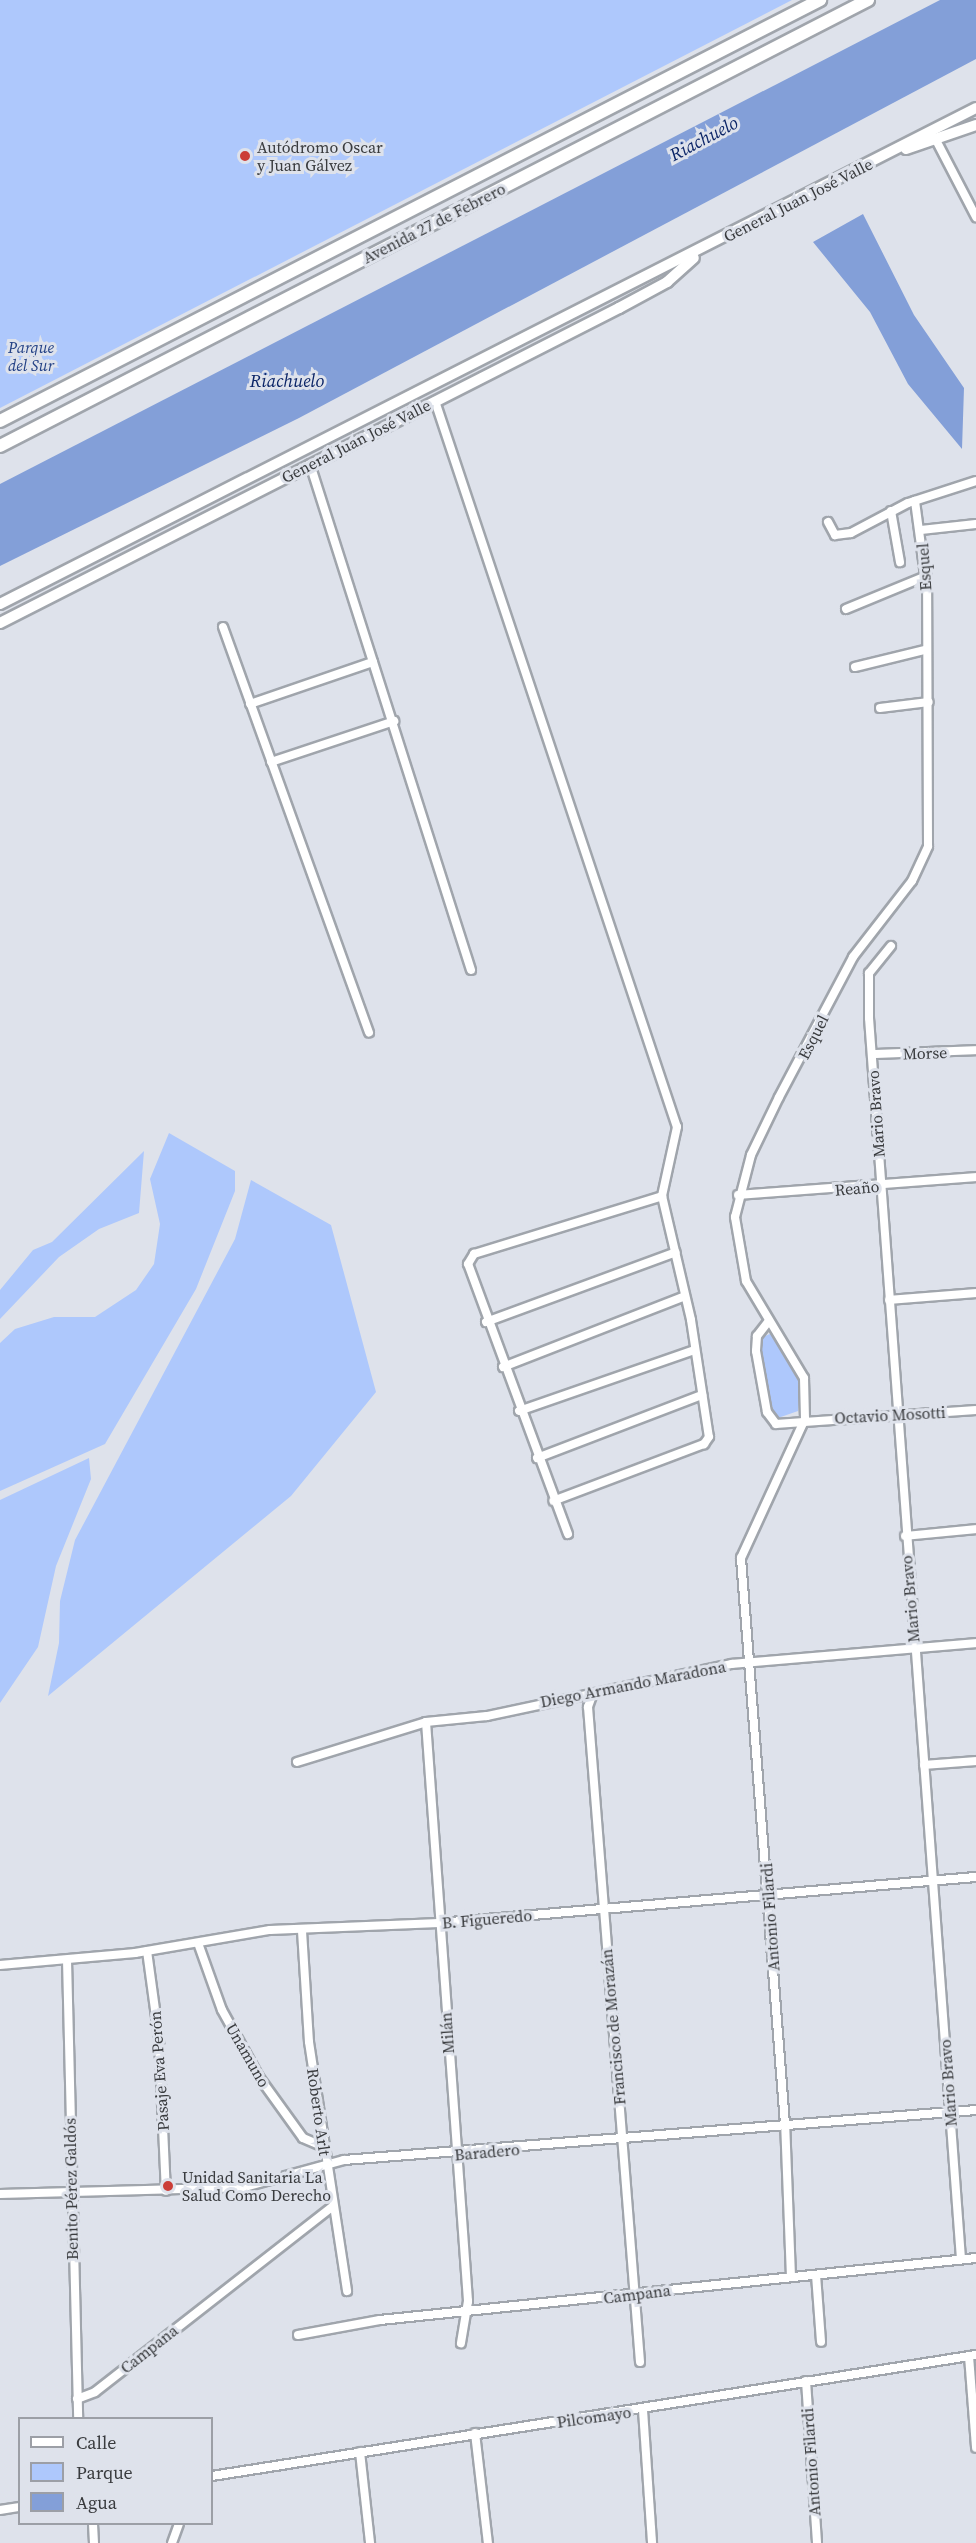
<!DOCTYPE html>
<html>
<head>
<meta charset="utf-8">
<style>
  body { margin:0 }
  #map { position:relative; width:976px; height:2543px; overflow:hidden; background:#dee2eb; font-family:"Source Serif 4",serif }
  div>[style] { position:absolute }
  .green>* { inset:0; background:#aec8fc }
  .water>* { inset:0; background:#839fd8 }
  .roads { filter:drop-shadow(2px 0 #a0a5ac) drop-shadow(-2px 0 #a0a5ac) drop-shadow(0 2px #a0a5ac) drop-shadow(0 -2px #a0a5ac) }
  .minor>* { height:8px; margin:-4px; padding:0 4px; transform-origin:4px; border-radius:4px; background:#fff }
  .secondary>* { height:10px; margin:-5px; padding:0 5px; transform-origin:5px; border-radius:5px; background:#fff }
  .primary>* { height:12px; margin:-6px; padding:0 6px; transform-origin:6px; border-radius:6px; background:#fff }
  .dots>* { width:16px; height:16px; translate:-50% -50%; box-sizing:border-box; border:3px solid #dee2eb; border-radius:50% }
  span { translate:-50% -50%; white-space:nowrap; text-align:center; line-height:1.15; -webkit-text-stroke:6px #dee2eb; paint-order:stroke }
  .poi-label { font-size:16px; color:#393b3e }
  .left { translate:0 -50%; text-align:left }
  .street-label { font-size:16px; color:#393b3e }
  .park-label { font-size:16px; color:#244286; font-style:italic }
  .water-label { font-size:18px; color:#0b2567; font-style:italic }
  .legend { position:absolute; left:18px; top:2417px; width:195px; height:108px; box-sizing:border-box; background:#dee2eb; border:2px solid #9c9fa6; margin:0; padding:8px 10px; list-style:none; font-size:18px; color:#393b3e }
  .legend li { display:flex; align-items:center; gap:12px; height:30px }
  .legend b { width:30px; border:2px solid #9c9fa6 }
</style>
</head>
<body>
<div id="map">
  <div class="green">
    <i style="clip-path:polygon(0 0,792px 0,0 408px)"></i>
    <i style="clip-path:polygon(169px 1133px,235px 1171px,235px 1191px,196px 1289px,105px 1444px,0 1491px,0 1343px,15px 1329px,54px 1317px,95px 1317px,136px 1290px,154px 1264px,160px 1224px,150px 1179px)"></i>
    <i style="clip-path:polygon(144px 1151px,139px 1213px,99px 1229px,59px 1257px,0 1319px,0 1290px,33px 1250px,52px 1242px)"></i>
    <i style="clip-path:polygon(251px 1180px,331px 1225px,376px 1392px,291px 1496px,48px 1696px,59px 1643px,60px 1601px,75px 1540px,235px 1239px)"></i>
    <i style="clip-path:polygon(772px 1333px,794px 1361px,801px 1386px,798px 1411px,775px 1419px,759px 1348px,761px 1338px)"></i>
    <i style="clip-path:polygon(89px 1458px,91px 1479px,56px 1566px,38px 1647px,0 1703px,0 1500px)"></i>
  </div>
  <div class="water">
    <i style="clip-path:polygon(940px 0,976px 0,976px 59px,299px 418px,0 566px,0 484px)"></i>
    <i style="clip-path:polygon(863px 214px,914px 315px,964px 388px,962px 449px,908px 384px,870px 312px,813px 242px)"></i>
  </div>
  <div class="roads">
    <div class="minor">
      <i style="left:937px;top:142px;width:85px;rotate:62.5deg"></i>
      <i style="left:435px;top:401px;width:765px;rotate:71.57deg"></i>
      <i style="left:677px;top:1127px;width:71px;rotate:102.3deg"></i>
      <i style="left:662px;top:1196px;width:127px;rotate:76.8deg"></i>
      <i style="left:691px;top:1320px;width:118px;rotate:81.3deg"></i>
      <i style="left:709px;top:1437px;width:9px;rotate:126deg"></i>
      <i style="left:704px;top:1444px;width:161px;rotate:159.3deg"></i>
      <i style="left:310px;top:464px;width:531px;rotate:72.35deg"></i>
      <i style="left:891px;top:511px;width:52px;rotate:80deg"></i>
      <i style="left:828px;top:522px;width:15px;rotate:62deg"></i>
      <i style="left:835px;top:535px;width:16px;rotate:-7deg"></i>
      <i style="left:851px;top:533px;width:64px;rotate:-27.8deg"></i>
      <i style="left:908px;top:503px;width:71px;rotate:-17.9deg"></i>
      <i style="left:921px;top:530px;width:55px;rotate:-6.2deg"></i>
      <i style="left:846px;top:609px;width:87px;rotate:-22.4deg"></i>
      <i style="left:223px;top:627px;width:431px;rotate:70.2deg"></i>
      <i style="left:855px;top:667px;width:72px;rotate:-13.7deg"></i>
      <i style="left:250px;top:704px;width:130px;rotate:-18.9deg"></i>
      <i style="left:880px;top:708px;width:49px;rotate:-7deg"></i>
      <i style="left:271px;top:762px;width:130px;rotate:-18.4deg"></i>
      <i style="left:891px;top:946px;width:35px;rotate:129deg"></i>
      <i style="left:869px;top:973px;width:45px;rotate:90deg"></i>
      <i style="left:869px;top:1018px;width:1244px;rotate:85.76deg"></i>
      <i style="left:873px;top:1054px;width:103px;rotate:-2.2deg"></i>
      <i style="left:738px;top:1195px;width:239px;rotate:-4.3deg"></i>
      <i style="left:889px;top:1300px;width:87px;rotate:-4.6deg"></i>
      <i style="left:486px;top:1322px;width:202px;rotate:-20.2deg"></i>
      <i style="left:768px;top:1322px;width:18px;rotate:128deg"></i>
      <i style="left:757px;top:1336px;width:15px;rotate:94deg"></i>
      <i style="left:756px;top:1351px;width:62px;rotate:79.8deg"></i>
      <i style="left:767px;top:1412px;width:15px;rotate:53deg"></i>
      <i style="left:776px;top:1424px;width:200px;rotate:-4deg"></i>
      <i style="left:503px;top:1367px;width:195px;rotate:-21.3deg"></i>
      <i style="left:519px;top:1411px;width:185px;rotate:-19.2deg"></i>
      <i style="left:537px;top:1458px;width:177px;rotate:-20.9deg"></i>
      <i style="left:568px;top:1534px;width:288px;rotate:-110.3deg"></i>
      <i style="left:468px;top:1264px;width:12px;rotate:-59deg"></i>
      <i style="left:474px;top:1254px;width:197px;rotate:-17.1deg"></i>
      <i style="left:905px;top:1536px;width:71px;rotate:-5.6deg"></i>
      <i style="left:593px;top:1693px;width:15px;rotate:110deg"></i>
      <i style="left:588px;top:1707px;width:657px;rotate:85.46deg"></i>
      <i style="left:426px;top:1722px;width:581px;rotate:85.85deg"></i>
      <i style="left:468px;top:2301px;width:43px;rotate:99.5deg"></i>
      <i style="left:297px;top:1762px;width:135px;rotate:-17.2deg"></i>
      <i style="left:426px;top:1722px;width:61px;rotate:-5.6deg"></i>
      <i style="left:487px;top:1716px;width:250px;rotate:-12deg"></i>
      <i style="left:732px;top:1664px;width:245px;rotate:-4.9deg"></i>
      <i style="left:924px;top:1765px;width:52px;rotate:-4.4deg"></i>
      <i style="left:302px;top:1931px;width:111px;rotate:86.4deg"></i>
      <i style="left:309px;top:2042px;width:252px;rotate:81.3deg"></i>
      <i style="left:198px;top:1943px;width:71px;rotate:70.3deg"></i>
      <i style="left:222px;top:2010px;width:77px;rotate:61.1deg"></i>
      <i style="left:259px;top:2077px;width:75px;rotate:54.2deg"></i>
      <i style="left:303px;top:2138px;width:23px;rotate:23deg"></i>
      <i style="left:147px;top:1951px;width:89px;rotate:82.2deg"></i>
      <i style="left:159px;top:2039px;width:152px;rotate:87.4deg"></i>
      <i style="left:67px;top:1960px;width:458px;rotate:88.6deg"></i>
      <i style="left:0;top:1965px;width:136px;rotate:-5.1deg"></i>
      <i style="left:135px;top:1953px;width:137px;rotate:-9.7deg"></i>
      <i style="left:270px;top:1930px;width:169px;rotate:-2.4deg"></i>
      <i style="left:439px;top:1923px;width:539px;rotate:-4.9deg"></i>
      <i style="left:0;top:2194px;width:245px;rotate:-1.6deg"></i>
      <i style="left:245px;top:2187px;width:103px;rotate:-15.3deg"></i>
      <i style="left:344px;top:2160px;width:634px;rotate:-4.52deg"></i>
      <i style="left:816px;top:2275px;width:67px;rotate:85.7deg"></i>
      <i style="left:791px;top:2277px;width:153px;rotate:-92.2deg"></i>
      <i style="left:785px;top:2124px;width:568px;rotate:-94.45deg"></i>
      <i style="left:741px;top:1558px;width:153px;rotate:-65.3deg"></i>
      <i style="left:805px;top:1419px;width:41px;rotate:-91.4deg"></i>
      <i style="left:804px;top:1378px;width:113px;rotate:-120.9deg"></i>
      <i style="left:746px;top:1281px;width:65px;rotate:-99.8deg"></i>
      <i style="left:735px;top:1217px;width:64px;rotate:-75.5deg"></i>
      <i style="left:751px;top:1155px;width:64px;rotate:-64.2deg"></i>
      <i style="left:779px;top:1097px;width:158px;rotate:-62.1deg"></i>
      <i style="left:853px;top:957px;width:96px;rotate:-52.2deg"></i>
      <i style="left:912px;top:881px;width:38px;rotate:-65deg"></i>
      <i style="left:928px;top:846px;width:256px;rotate:-90.2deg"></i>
      <i style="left:927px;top:590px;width:90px;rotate:-97.7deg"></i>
      <i style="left:298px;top:2335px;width:83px;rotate:-10.4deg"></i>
      <i style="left:380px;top:2320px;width:599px;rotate:-5.94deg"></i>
      <i style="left:969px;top:2356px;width:92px;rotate:85.6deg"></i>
      <i style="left:806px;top:2381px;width:162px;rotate:86.1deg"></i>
      <i style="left:77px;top:2399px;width:19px;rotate:-21deg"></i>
      <i style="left:95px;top:2392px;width:302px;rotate:-38deg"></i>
      <i style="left:643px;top:2410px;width:133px;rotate:86.1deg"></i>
      <i style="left:475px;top:2433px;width:111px;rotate:83.3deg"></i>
      <i style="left:360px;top:2452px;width:92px;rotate:83.7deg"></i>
      <i style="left:212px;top:2476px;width:774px;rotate:-9deg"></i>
      <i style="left:0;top:2510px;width:20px;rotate:-9deg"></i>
      <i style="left:93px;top:2524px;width:19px;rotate:87deg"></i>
      <i style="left:172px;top:2543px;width:20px;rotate:-70deg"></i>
    </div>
    <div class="secondary">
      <i style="left:906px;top:149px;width:74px;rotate:-18.9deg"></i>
      <i style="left:0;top:604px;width:1095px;rotate:-26.94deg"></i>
      <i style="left:0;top:623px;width:695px;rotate:-26.97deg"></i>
      <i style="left:619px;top:308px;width:55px;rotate:-28.4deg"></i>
      <i style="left:667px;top:282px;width:36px;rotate:-42deg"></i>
    </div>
    <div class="primary">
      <i style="left:0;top:421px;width:922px;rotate:-27.18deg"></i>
      <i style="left:0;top:446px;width:976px;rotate:-27.2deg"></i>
    </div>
  </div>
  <div class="dots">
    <i style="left:245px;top:156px;background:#cb3d37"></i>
    <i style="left:168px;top:2186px;background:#cb3d37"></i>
  </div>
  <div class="poi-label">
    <span class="left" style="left:257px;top:156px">Autódromo Oscar<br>y Juan Gálvez</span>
    <span class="left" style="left:182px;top:2186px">Unidad Sanitaria La<br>Salud Como Derecho</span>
  </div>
  <div class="street-label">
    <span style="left:798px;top:200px;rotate:-27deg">General Juan José Valle</span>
    <span style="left:434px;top:223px;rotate:-27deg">Avenida 27 de Febrero</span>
    <span style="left:356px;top:441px;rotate:-27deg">General Juan José Valle</span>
    <span style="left:924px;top:567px;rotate:-94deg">Esquel</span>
    <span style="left:813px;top:1037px;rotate:-63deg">Esquel</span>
    <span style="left:925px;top:1053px;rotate:-2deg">Morse</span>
    <span style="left:876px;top:1114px;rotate:-94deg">Mario Bravo</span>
    <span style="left:857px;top:1188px;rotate:-5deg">Reaño</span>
    <span style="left:890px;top:1415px;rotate:-3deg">Octavio Mosotti</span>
    <span style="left:910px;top:1599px;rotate:-95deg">Mario Bravo</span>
    <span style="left:633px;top:1684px;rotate:-11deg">Diego Armando Maradona</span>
    <span style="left:770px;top:1917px;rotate:-94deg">Antonio Filardi</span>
    <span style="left:487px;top:1919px;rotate:-5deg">B. Figueredo</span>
    <span style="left:613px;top:2027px;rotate:-95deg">Francisco de Morazán</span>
    <span style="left:447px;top:2033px;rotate:-94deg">Milán</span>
    <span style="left:248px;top:2055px;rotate:60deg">Unamuno</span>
    <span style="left:159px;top:2071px;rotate:-94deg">Pasaje Eva Perón</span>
    <span style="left:948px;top:2083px;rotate:-94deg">Mario Bravo</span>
    <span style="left:319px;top:2112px;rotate:82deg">Roberto Arlt</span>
    <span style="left:487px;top:2152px;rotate:-5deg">Baradero</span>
    <span style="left:71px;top:2189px;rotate:-91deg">Benito Pérez Galdós</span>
    <span style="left:637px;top:2294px;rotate:-7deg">Campana</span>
    <span style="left:149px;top:2349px;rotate:-38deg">Campana</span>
    <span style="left:594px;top:2417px;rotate:-8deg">Pilcomayo</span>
    <span style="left:811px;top:2462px;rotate:-94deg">Antonio Filardi</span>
  </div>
  <div class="park-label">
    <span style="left:31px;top:356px">Parque<br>del Sur</span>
  </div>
  <div class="water-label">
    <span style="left:704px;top:139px;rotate:-28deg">Riachuelo</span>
    <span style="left:287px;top:381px">Riachuelo</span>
  </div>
  <ul class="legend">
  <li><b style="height:8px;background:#fff"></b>Calle</li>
  <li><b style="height:16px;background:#aec8fc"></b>Parque</li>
  <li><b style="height:16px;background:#839fd8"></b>Agua</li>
  </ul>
</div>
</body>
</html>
